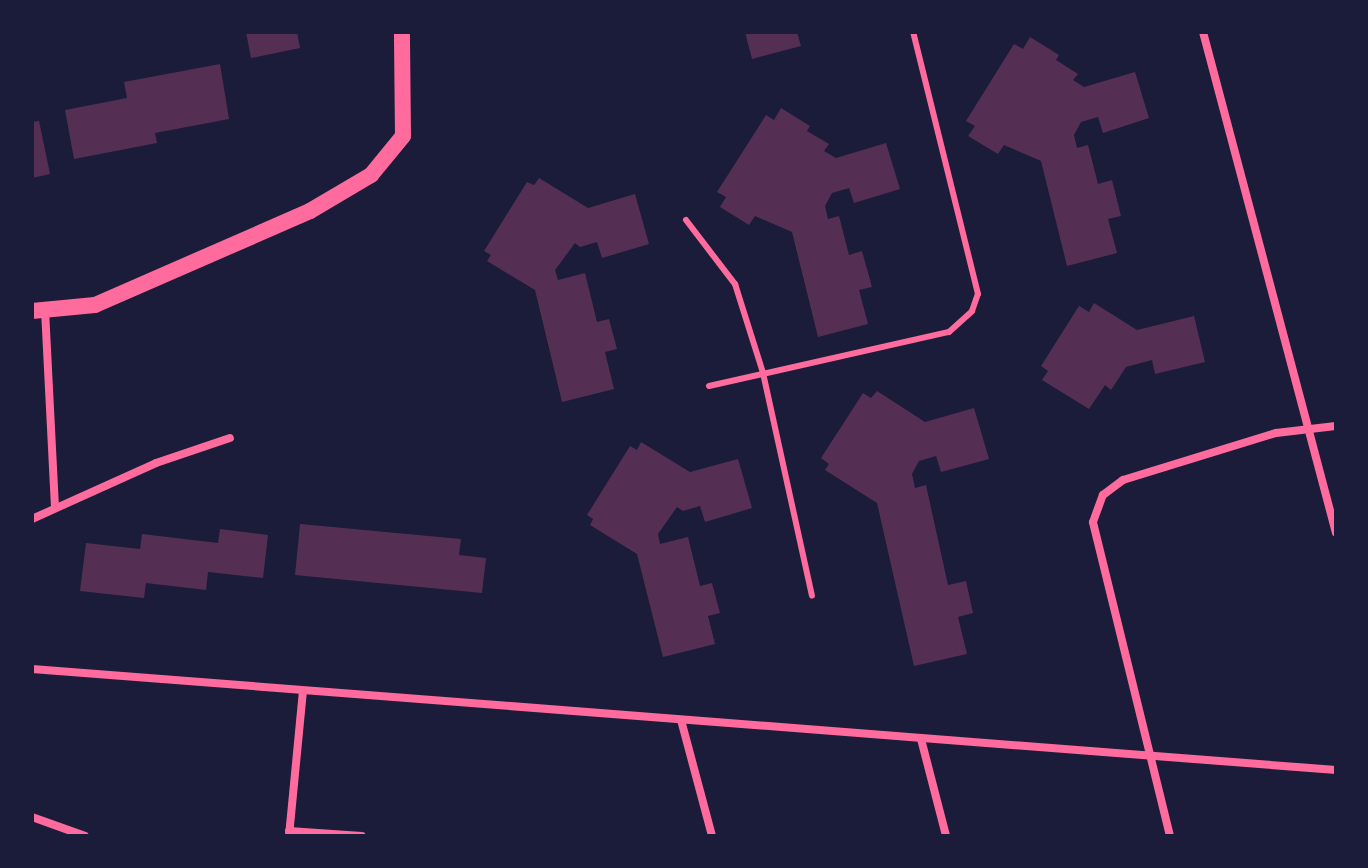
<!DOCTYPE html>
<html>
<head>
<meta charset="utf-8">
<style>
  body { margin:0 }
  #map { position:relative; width:1368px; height:868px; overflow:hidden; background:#1b1b3a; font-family:"PT Sans",sans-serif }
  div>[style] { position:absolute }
  .building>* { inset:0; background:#542f53 }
  .service>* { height:6px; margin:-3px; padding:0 3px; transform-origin:3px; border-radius:3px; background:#ff6b9d }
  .minor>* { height:8px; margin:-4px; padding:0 4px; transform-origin:4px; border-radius:4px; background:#ff6b9d }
  .secondary>* { height:16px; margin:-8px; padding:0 8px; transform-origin:8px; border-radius:8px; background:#ff6b9d }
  span { translate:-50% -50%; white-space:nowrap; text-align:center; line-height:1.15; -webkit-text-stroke:6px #1b1b3a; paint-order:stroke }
  .frame { position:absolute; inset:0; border:34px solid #1b1b3a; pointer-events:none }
</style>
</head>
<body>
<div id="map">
  <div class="building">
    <i style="clip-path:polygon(246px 32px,297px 32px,300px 48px,251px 58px)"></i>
    <i style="clip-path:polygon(745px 32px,797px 32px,801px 46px,752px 59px)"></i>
    <i style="clip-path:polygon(1030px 37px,1059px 55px,1056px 60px,1078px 74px,1073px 80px,1084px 87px,1135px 72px,1149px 118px,1103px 133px,1098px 117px,1081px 122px,1074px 135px,1077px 148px,1088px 145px,1098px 184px,1112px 180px,1121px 216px,1108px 219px,1117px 253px,1067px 266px,1041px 161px,1004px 145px,998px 154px,968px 136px,975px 126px,966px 121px,1014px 44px,1023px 49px)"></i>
    <i style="clip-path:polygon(220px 64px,229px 119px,155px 133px,157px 143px,74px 159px,65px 110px,127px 98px,124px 82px)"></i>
    <i style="clip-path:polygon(781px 108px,810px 126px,807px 131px,829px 144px,824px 151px,836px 158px,886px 143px,900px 189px,854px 203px,849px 188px,832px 193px,825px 206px,828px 219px,839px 216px,849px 255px,862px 251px,872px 287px,859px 290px,868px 324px,818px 337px,792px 232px,755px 216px,749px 225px,720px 207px,726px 197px,717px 192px,766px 115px,774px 120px)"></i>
    <i style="clip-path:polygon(39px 121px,50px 174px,32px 178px,32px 122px)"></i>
    <i style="clip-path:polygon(539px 178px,588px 208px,635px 194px,649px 244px,602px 258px,597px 242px,580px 247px,575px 243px,555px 270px,558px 280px,585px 273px,597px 322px,609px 319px,617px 349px,605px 352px,614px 389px,562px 402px,535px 290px,487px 261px,491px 255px,484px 251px,527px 182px,534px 185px)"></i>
    <i style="clip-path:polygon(1094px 303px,1137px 330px,1194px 316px,1205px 362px,1155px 374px,1152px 360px,1126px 367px,1111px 390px,1105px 385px,1089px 409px,1042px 380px,1048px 371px,1041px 366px,1079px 306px,1089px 312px)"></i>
    <i style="clip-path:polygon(877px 391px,925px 422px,974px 408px,989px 459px,941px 472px,936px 456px,919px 461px,912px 474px,915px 488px,926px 485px,948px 585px,966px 581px,973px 613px,958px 617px,967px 654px,914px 666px,877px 503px,825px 470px,829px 464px,821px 458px,863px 393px,871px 398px)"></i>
    <i style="clip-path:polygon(641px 442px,690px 472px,738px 459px,752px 508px,705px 522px,700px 506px,683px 511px,677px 507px,658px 534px,660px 544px,688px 537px,700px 586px,712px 583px,720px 613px,708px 616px,715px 644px,663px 657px,637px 554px,590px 525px,593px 519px,587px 515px,630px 446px,637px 450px)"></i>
    <i style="clip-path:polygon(300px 524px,461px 539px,459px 555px,486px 558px,482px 593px,295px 575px)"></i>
    <i style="clip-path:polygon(220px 529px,268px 535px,263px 578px,208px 572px,206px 590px,146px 583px,144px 598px,80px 591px,86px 543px,140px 549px,142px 534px,218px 543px)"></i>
  </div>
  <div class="service">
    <i style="left:686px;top:220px;width:81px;rotate:52.6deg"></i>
    <i style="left:735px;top:284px;width:93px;rotate:72.5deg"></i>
    <i style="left:763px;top:373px;width:228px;rotate:77.6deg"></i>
    <i style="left:709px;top:386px;width:246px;rotate:-12.7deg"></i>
    <i style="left:949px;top:332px;width:31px;rotate:-42deg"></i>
    <i style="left:972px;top:311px;width:18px;rotate:-71deg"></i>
    <i style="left:978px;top:294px;width:270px;rotate:-103.9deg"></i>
  </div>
  <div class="minor">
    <i style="left:1203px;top:32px;width:518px;rotate:75.13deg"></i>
    <i style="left:45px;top:310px;width:195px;rotate:87.1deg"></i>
    <i style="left:32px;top:519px;width:136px;rotate:-24.3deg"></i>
    <i style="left:156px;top:463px;width:78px;rotate:-18.7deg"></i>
    <i style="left:32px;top:669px;width:1308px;rotate:4.43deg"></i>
    <i style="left:681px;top:720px;width:120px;rotate:75deg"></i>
    <i style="left:921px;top:739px;width:100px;rotate:75.5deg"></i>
    <i style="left:32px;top:817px;width:56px;rotate:19.7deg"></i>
    <i style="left:289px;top:831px;width:73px;rotate:3.9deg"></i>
    <i style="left:289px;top:836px;width:146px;rotate:-84.5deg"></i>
    <i style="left:1170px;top:836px;width:323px;rotate:-103.8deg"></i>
    <i style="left:1093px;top:522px;width:29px;rotate:-70deg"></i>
    <i style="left:1103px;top:495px;width:25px;rotate:-37deg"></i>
    <i style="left:1123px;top:480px;width:160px;rotate:-17.1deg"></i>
    <i style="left:1276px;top:433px;width:60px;rotate:-6.7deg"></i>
  </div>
  <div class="secondary">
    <i style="left:32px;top:311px;width:63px;rotate:-5.4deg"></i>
    <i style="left:95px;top:305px;width:235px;rotate:-23.6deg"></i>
    <i style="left:310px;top:211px;width:71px;rotate:-30.5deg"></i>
    <i style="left:371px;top:175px;width:50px;rotate:-50.6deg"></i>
    <i style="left:403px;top:136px;width:104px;rotate:-90.6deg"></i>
  </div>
  <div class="frame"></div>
</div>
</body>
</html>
